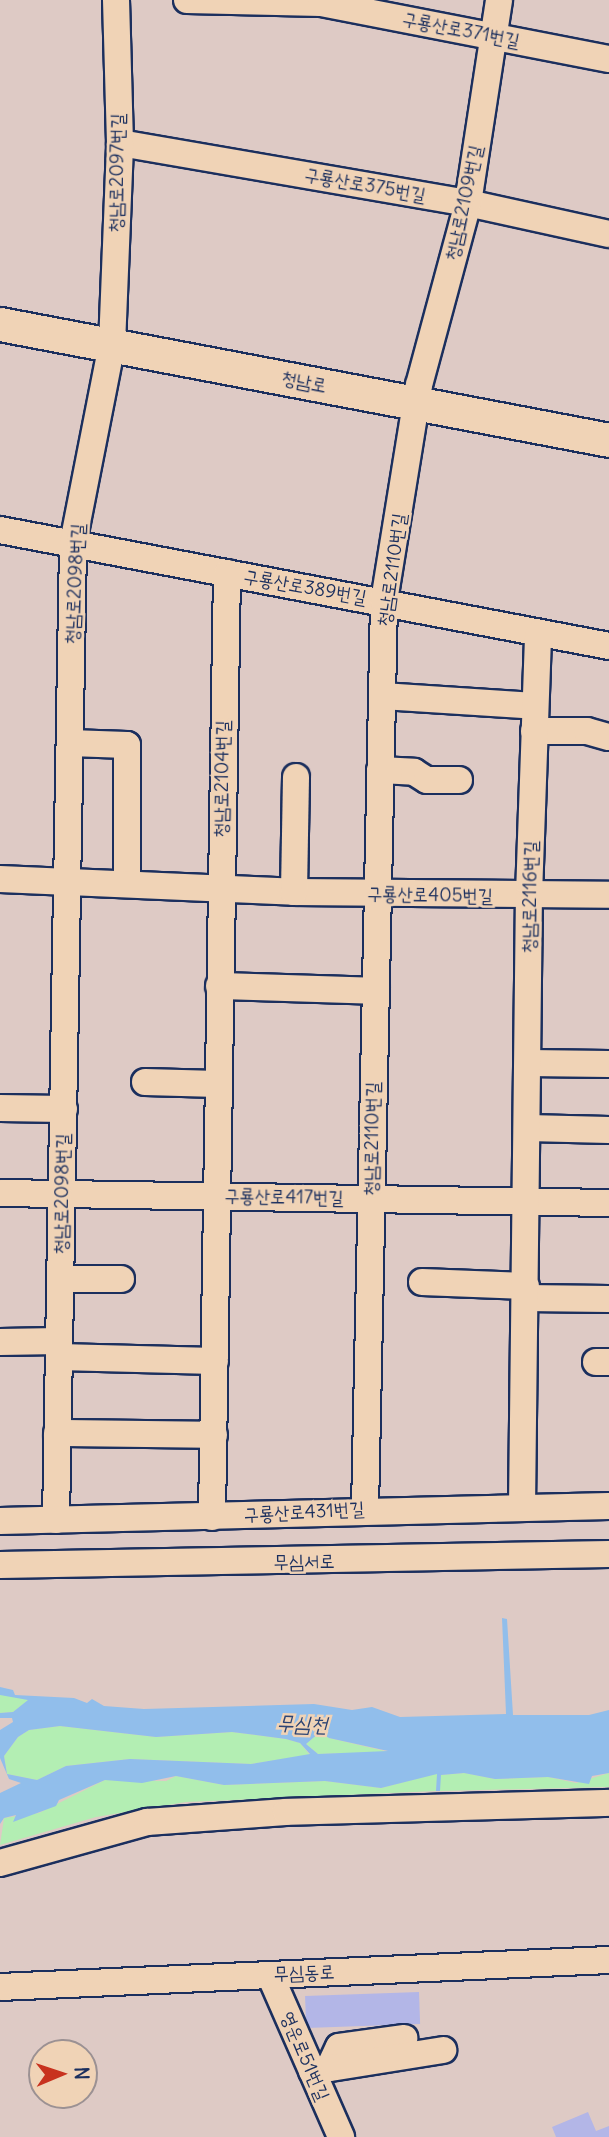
<!DOCTYPE html>
<html>
<head>
<meta charset="utf-8">
<style>
  body { margin:0 }
  #map { position:relative; width:609px; height:2137px; overflow:hidden; background:#decac5; font-family:Delius,"Poor Story",sans-serif }
  div>[style] { position:absolute }
  .green>* { inset:0; background:#b3eeb3 }
  .water>* { inset:0; background:#91beeb }
  .building>* { inset:0; background:#b3b6e7; transform-origin:0 0 }
  .roads { filter:drop-shadow(2px 0 #1b2f5e) drop-shadow(-2px 0 #1b2f5e) drop-shadow(0 2px #1b2f5e) drop-shadow(0 -2px #1b2f5e) }
  .minor>* { height:26px; margin:-13px; padding:0 13px; transform-origin:13px; border-radius:13px; background:#f0d3b6 }
  .major>* { height:33px; margin:-16.5px; padding:0 16.5px; transform-origin:16.5px; border-radius:16.5px; background:#f0d3b6 }
  span { translate:-50% -50%; white-space:nowrap; text-align:center; line-height:1.15; -webkit-text-stroke:5px #f0d3b6; paint-order:stroke }
  .street-label { font-size:19px; color:#1b2f5e }
  .water-label { font-size:21px; color:#2d4473; font-style:italic }
  .north { position:absolute; left:28px; top:2039px; width:70px; height:70px; box-sizing:border-box; background:#f0d3b6; border:2px solid #9b9193; border-radius:50%; rotate:88deg; font-size:19px; font-weight:700; line-height:28px; text-align:center; color:#1b2f5e }
  .north::after { content:''; display:block; margin:auto; width:24px; height:32px; background:#c8321e; clip-path:polygon(50% 0,100% 100%,50% 72%,0 100%) }
</style>
</head>
<body>
<div id="map">
  <div class="green">
    <i style="clip-path:polygon(10px 1694px,29px 1700px,13px 1712px,0 1713px,0 1695px)"></i>
    <i style="clip-path:polygon(60px 1726px,156px 1737px,232px 1732px,286px 1739px,300px 1743px,310px 1755px,251px 1764px,130px 1759px,66px 1766px,37px 1780px,7px 1774px,4px 1756px,18px 1737px,29px 1730px)"></i>
    <i style="clip-path:polygon(320px 1732px,329px 1738px,389px 1752px,318px 1754px,306px 1744px)"></i>
    <i style="clip-path:polygon(438px 1773px,436px 1791px,186px 1802px,96px 1817px,0 1845px,4px 1818px,39px 1813px,105px 1780px,166px 1781px,176px 1776px,224px 1785px,325px 1781px,381px 1788px)"></i>
    <i style="clip-path:polygon(465px 1773px,495px 1779px,548px 1777px,576px 1783px,609px 1773px,609px 1787px,440px 1791px,440px 1775px)"></i>
  </div>
  <div class="water">
    <i style="clip-path:polygon(evenodd,502px 1618px,507px 1619px,513px 1715px,589px 1715px,609px 1710px,609px 1773px,592px 1776px,589px 1784px,548px 1777px,495px 1779px,464px 1773px,441px 1775px,440px 1791px,436px 1791px,437px 1774px,381px 1788px,325px 1781px,224px 1785px,176px 1776px,142px 1783px,105px 1780px,59px 1800px,56px 1806px,13px 1822px,16px 1815px,4px 1818px,0 1824px,0 1793px,21px 1783px,9px 1779px,0 1758px,0 1730px,13px 1722px,12px 1718px,0 1718px,0 1713px,13px 1712px,28px 1700px,0 1695px,0 1687px,13px 1690px,15px 1695px,74px 1698px,87px 1703px,92px 1699px,104px 1706px,144px 1709px,314px 1704px,352px 1710px,372px 1707px,400px 1717px,506px 1714px,502px 1618px,60px 1726px,156px 1737px,232px 1732px,286px 1739px,300px 1743px,310px 1754px,251px 1764px,130px 1759px,66px 1766px,37px 1780px,7px 1774px,4px 1756px,18px 1737px,29px 1730px,60px 1726px,502px 1618px,320px 1732px,329px 1738px,388px 1751px,318px 1754px,306px 1744px,320px 1732px)"></i>
  </div>
  <div class="building">
    <i style="left:419px;top:1992px;width:32px;height:114px;rotate:88deg"></i>
    <i style="clip-path:polygon(588px 2112px,596px 2131px,609px 2126px,609px 2137px,556px 2137px,552px 2127px)"></i>
  </div>
  <div class="roads">
    <div class="minor">
      <i style="left:187px;top:0;width:134px;rotate:1.3deg"></i>
      <i style="left:321px;top:3px;width:293px;rotate:11deg"></i>
      <i style="left:120px;top:143px;width:353px;rotate:9.8deg"></i>
      <i style="left:468px;top:203px;width:144px;rotate:12.4deg"></i>
      <i style="left:0;top:530px;width:620px;rotate:10.78deg"></i>
      <i style="left:382px;top:696px;width:153px;rotate:3.7deg"></i>
      <i style="left:534px;top:731px;width:53px"></i>
      <i style="left:587px;top:731px;width:22px;rotate:16deg"></i>
      <i style="left:70px;top:743px;width:57px;rotate:2deg"></i>
      <i style="left:127px;top:745px;width:138px;rotate:90deg"></i>
      <i style="left:380px;top:770px;width:34px;rotate:3deg"></i>
      <i style="left:414px;top:772px;width:15px;rotate:32deg"></i>
      <i style="left:427px;top:780px;width:32px"></i>
      <i style="left:0;top:879px;width:294px;rotate:2.5deg"></i>
      <i style="left:294px;top:892px;width:315px;rotate:0.5deg"></i>
      <i style="left:294px;top:892px;width:115px;rotate:-89deg"></i>
      <i style="left:219px;top:986px;width:157px;rotate:1.8deg"></i>
      <i style="left:528px;top:1063px;width:81px;rotate:0.7deg"></i>
      <i style="left:145px;top:1082px;width:73px;rotate:1.6deg"></i>
      <i style="left:0;top:1108px;width:64px;rotate:0.9deg"></i>
      <i style="left:528px;top:1128px;width:81px;rotate:1.4deg"></i>
      <i style="left:0;top:1193px;width:609px;rotate:0.94deg"></i>
      <i style="left:60px;top:1279px;width:61px"></i>
      <i style="left:422px;top:1282px;width:104px;rotate:2.2deg"></i>
      <i style="left:525px;top:1298px;width:84px;rotate:0.7deg"></i>
      <i style="left:0;top:1342px;width:59px;rotate:-1deg"></i>
      <i style="left:59px;top:1357px;width:156px;rotate:1.5deg"></i>
      <i style="left:596px;top:1362px;width:13px"></i>
      <i style="left:57px;top:1433px;width:157px;rotate:0.7deg"></i>
      <i style="left:522px;top:1508px;width:613px;rotate:-89.35deg"></i>
      <i style="left:529px;top:895px;width:261px;rotate:-88deg"></i>
      <i style="left:365px;top:1509px;width:908px;rotate:-88.8deg"></i>
      <i style="left:384px;top:601px;width:219px;rotate:-80.8deg"></i>
      <i style="left:419px;top:385px;width:188px;rotate:-74.9deg"></i>
      <i style="left:468px;top:203px;width:205px;rotate:-81.3deg"></i>
      <i style="left:212px;top:1517px;width:944px;rotate:-89.09deg"></i>
      <i style="left:56px;top:1520px;width:977px;rotate:-89deg"></i>
      <i style="left:73px;top:543px;width:202px;rotate:-78.9deg"></i>
      <i style="left:112px;top:345px;width:202px;rotate:-87.7deg"></i>
      <i style="left:120px;top:143px;width:143px;rotate:-91.6deg"></i>
      <i style="left:0;top:1521px;width:609px;rotate:-1.41deg"></i>
      <i style="left:0;top:1565px;width:609px;rotate:-1.03deg"></i>
      <i style="left:0;top:1863px;width:153px;rotate:-15.6deg"></i>
      <i style="left:147px;top:1822px;width:139px;rotate:-4.1deg"></i>
      <i style="left:286px;top:1812px;width:323px;rotate:-1.6deg"></i>
      <i style="left:270px;top:1975px;width:177px;rotate:66.3deg"></i>
      <i style="left:0;top:1987px;width:610px;rotate:-2.54deg"></i>
      <i style="left:329px;top:2068px;width:23px;rotate:-65deg"></i>
      <i style="left:339px;top:2047px;width:66px;rotate:-7.9deg"></i>
      <i style="left:312px;top:2071px;width:133px;rotate:-9.1deg"></i>
    </div>
    <div class="major">
      <i style="left:0;top:324px;width:620px;rotate:10.78deg"></i>
    </div>
  </div>
  <div class="street-label">
    <span style="left:461px;top:30px;rotate:11deg">구룡산로371번길</span>
    <span style="left:117px;top:173px;rotate:-89deg">청남로2097번길</span>
    <span style="left:365px;top:185px;rotate:10deg">구룡산로375번길</span>
    <span style="left:464px;top:203px;rotate:-78deg">청남로2109번길</span>
    <span style="left:304px;top:382px;rotate:11deg">청남로</span>
    <span style="left:392px;top:570px;rotate:-82deg">청남로2110번길</span>
    <span style="left:75px;top:584px;rotate:-87deg">청남로2098번길</span>
    <span style="left:305px;top:587px;rotate:10deg">구룡산로389번길</span>
    <span style="left:222px;top:779px;rotate:-89deg">청남로2104번길</span>
    <span style="left:430px;top:895px;rotate:1deg">구룡산로405번길</span>
    <span style="left:530px;top:897px;rotate:-89deg">청남로2116번길</span>
    <span style="left:372px;top:1139px;rotate:-89deg">청남로2110번길</span>
    <span style="left:62px;top:1194px;rotate:-89deg">청남로2098번길</span>
    <span style="left:284px;top:1197px;rotate:1deg">구룡산로417번길</span>
    <span style="left:304px;top:1512px;rotate:-3deg">구룡산로431번길</span>
    <span style="left:304px;top:1562px;rotate:-1deg">무심서로</span>
    <span style="left:304px;top:1973px;rotate:-2deg">무심동로</span>
    <span style="left:305px;top:2056px;rotate:67deg">영운로51번길</span>
  </div>
  <div class="water-label">
    <span style="left:302px;top:1724px;rotate:2deg">무심천</span>
  </div>
  <div class="north">N</div>
</div>
</body>
</html>
